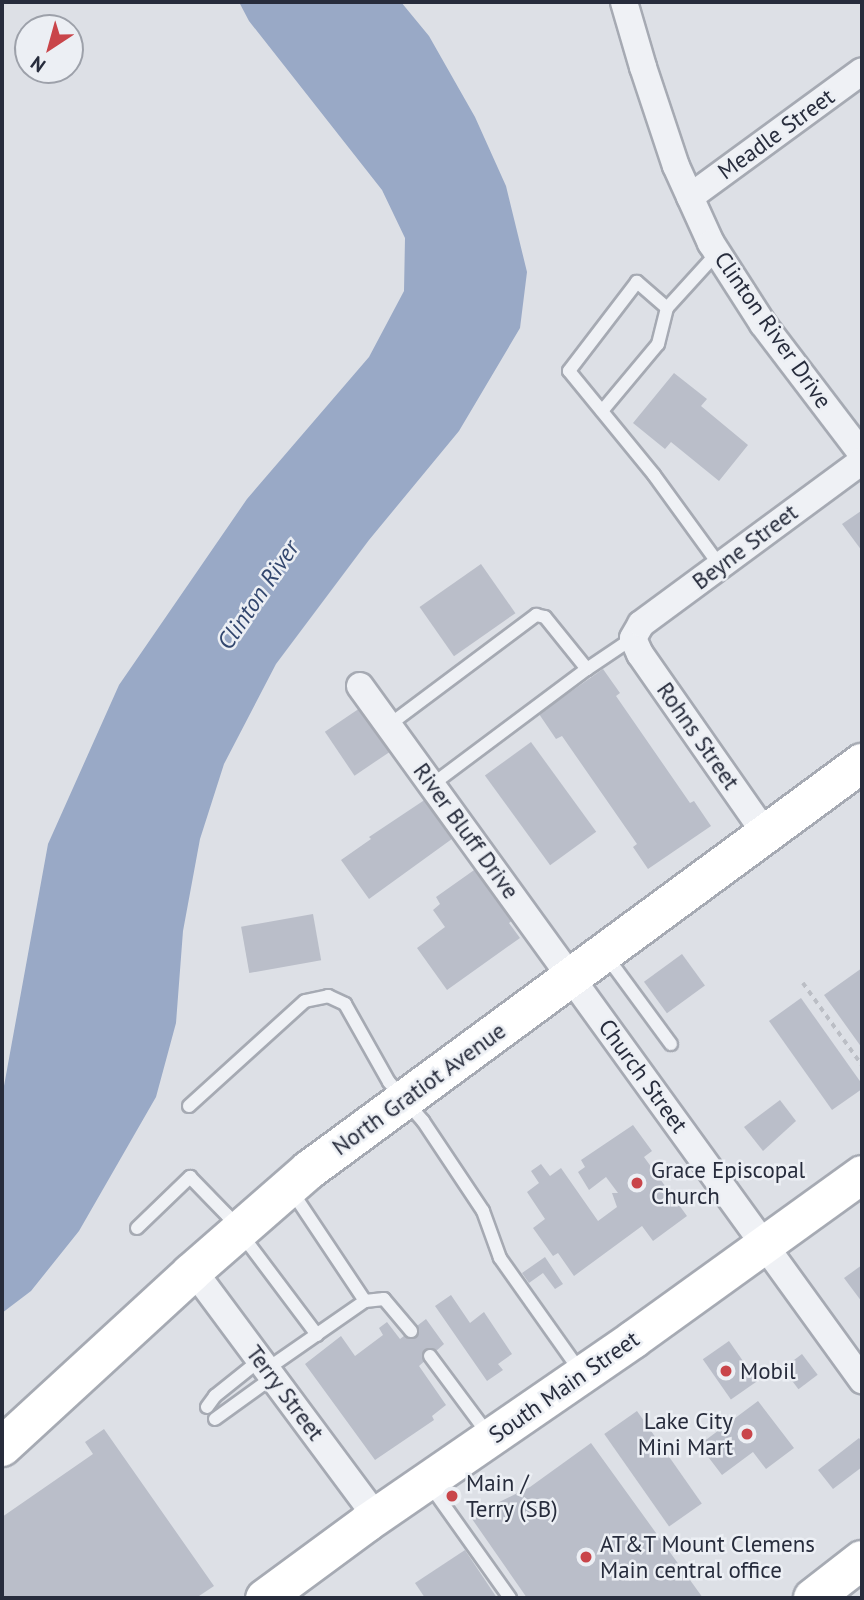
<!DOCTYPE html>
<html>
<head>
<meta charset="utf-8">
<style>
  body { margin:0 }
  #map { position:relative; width:864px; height:1600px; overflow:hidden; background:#dde0e6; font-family:"PT Sans",sans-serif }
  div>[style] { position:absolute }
  .water>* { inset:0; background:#99a9c6 }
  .building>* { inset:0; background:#babec9; transform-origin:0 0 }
  .path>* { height:3.5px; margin-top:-1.75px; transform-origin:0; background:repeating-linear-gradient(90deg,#bbbec5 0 5px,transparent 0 10px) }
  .roads { filter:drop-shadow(2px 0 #a6aab3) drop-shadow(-2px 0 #a6aab3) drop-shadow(0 2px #a6aab3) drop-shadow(0 -2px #a6aab3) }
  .lane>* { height:12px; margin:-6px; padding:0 6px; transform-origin:6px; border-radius:6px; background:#eff1f5 }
  .street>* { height:26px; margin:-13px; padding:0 13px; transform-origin:13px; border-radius:13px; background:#eff1f5 }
  .secondary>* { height:37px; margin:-18.5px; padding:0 18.5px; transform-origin:18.5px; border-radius:18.5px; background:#fff }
  .primary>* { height:38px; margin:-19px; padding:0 19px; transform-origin:19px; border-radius:19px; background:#fff }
  .dots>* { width:19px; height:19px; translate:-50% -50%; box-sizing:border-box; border:4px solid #eceff4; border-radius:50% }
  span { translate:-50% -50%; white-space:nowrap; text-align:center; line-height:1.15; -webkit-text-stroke:5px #eceff4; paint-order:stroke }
  .street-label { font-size:23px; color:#272c3c }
  .poi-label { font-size:23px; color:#272c3c }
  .left { translate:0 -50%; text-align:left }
  .right { translate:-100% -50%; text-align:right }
  .water-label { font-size:24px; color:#33476e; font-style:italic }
  .frame { position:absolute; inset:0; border:4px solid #272c3c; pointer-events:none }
  .north { position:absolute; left:14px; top:14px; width:70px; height:70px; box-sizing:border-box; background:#eceff4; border:2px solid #9da1aa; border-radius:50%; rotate:216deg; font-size:19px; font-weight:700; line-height:28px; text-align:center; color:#272c3c }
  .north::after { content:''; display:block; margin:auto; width:24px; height:32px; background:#c9454a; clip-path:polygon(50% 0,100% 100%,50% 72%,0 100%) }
</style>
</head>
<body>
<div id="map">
  <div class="water">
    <i style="clip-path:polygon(239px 2px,401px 2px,429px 36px,475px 117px,506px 186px,527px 272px,520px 328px,459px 431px,369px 540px,276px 664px,224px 764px,200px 839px,183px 931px,176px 1023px,156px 1097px,79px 1231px,31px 1291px,2px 1313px,2px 1097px,48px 844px,119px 685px,247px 499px,369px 357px,404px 291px,405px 238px,382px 190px,249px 21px)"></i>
  </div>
  <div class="building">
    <i style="clip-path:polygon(674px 373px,707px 399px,701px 406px,748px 445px,719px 481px,671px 442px,665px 449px,633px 423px)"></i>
    <i style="clip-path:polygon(861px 511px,862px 513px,862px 551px,842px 524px)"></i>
    <i style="left:481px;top:564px;width:60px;height:75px;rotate:55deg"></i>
    <i style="clip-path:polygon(603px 669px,620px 693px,616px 696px,690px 803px,694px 801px,711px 826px,648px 869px,633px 847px,637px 844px,562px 736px,556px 739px,539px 714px)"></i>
    <i style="left:363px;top:706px;width:53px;height:46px;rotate:56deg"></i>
    <i style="left:531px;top:742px;width:111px;height:57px;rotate:54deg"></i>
    <i style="clip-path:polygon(429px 797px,456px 836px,369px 899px,341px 860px,371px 839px,369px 837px)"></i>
    <i style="clip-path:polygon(477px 868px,513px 920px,509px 923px,520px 938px,447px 990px,417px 948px,445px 927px,433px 910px,440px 904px,436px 897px)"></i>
    <i style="left:313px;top:914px;width:47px;height:73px;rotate:80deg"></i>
    <i style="left:682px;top:954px;width:39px;height:47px;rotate:54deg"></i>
    <i style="clip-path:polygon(862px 968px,862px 1048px,824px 995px)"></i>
    <i style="clip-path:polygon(801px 998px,862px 1084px,862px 1089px,832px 1110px,769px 1021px)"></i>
    <i style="clip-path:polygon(780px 1100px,796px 1121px,763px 1151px,744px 1127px)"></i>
    <i style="clip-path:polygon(633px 1125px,652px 1151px,644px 1157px,687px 1216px,653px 1241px,642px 1226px,574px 1276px,558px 1253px,553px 1256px,533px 1228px,545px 1219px,527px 1192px,539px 1183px,531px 1171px,541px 1164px,550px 1176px,561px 1168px,598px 1221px,617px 1207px,612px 1193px,618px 1193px,606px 1177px,589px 1190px,578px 1172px,585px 1167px,581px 1160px)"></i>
    <i style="clip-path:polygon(545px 1257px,563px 1284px,555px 1289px,543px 1273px,529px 1283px,522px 1273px)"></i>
    <i style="clip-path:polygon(862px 1265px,862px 1302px,844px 1278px)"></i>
    <i style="clip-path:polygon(451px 1295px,470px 1323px,484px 1312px,512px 1354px,498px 1364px,503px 1370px,487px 1381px,435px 1306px)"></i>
    <i style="clip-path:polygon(426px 1319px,444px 1344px,419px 1366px,446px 1405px,432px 1416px,434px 1420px,375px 1460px,305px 1364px,341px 1336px,355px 1356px,383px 1335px,379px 1328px,387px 1322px,400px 1339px)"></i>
    <i style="left:729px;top:1341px;width:49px;height:32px;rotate:55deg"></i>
    <i style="left:802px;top:1354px;width:26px;height:24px;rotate:53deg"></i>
    <i style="clip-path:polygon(758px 1401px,794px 1448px,766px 1469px,753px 1452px,722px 1475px,699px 1445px)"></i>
    <i style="left:637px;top:1411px;width:113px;height:40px;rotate:55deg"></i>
    <i style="clip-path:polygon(104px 1429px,214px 1586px,196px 1598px,2px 1598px,2px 1517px,93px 1454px,85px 1442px)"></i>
    <i style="clip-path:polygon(859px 1438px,862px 1442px,862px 1467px,833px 1489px,818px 1470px)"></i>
    <i style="clip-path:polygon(591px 1443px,703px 1598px,527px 1598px,470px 1516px,530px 1487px)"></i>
    <i style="clip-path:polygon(465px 1550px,497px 1598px,425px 1598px,415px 1583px)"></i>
  </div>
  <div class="path">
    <i style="left:803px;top:983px;width:101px;rotate:54.3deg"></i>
  </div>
  <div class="roads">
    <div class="lane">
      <i style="left:717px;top:253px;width:74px;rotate:132.3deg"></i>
      <i style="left:667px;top:308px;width:40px;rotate:-139deg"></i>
      <i style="left:637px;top:282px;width:112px;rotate:127.4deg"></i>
      <i style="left:569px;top:371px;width:134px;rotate:50.7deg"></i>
      <i style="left:654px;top:475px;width:112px;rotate:54deg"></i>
      <i style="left:602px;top:411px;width:87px;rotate:-50.1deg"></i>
      <i style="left:658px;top:344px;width:37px;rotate:-76deg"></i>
      <i style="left:389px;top:725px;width:184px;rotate:-36.8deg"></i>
      <i style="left:536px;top:615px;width:9px;rotate:13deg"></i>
      <i style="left:545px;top:617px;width:67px;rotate:51.1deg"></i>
      <i style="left:587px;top:669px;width:55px;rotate:-34deg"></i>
      <i style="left:433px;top:784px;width:192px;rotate:-36.8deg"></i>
      <i style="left:607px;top:957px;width:108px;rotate:53.7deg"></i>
      <i style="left:189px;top:1106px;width:156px;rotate:-42.2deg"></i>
      <i style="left:305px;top:1001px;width:24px;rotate:-12deg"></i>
      <i style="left:328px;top:996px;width:19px;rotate:25deg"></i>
      <i style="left:345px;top:1004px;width:90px;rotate:60.6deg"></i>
      <i style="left:389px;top:1082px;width:52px;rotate:48.9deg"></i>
      <i style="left:423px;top:1121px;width:108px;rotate:56.3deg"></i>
      <i style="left:483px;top:1211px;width:50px;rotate:70.1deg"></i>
      <i style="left:500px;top:1258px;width:138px;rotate:54.7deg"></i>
      <i style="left:137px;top:1228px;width:74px;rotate:-43.9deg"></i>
      <i style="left:190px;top:1177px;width:53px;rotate:45.8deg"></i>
      <i style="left:227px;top:1215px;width:150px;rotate:53.1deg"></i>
      <i style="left:365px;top:1301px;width:19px;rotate:-6deg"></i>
      <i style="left:384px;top:1299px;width:42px;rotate:49.8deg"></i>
      <i style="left:430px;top:1356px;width:97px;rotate:53.4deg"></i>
      <i style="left:267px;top:1369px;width:119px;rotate:-34.8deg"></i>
      <i style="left:365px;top:1301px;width:133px;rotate:-123.7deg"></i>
      <i style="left:207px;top:1407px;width:14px;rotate:-54deg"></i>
      <i style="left:215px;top:1396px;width:58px;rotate:-38.7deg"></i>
      <i style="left:215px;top:1419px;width:72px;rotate:-35.9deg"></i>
      <i style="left:429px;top:1484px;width:140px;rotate:54.6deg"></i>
    </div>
    <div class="street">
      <i style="left:624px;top:2px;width:68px;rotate:73.7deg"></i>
      <i style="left:643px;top:67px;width:104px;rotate:71.6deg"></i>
      <i style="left:676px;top:166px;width:85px;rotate:65.6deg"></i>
      <i style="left:711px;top:243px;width:96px;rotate:57.3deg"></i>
      <i style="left:763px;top:324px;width:163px;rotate:52.7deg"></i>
      <i style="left:690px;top:197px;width:213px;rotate:-36.2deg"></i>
      <i style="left:360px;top:686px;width:857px;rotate:54.12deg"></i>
      <i style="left:765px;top:833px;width:218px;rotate:-124.9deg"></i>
      <i style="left:640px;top:654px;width:17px;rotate:-114deg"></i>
      <i style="left:633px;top:638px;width:16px;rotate:-60deg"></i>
      <i style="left:641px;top:624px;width:275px;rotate:-36.4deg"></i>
      <i style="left:193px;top:1270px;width:307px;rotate:53.4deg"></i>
    </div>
    <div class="secondary">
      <i style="left:264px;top:1598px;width:128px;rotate:-36.4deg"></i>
      <i style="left:367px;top:1522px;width:323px;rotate:-34.5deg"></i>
      <i style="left:633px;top:1339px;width:282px;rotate:-35.8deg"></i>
    </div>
    <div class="primary">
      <i style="left:2px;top:1447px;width:257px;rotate:-42.6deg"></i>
      <i style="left:191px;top:1273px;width:157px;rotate:-41.1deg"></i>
      <i style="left:309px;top:1170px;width:687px;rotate:-36.35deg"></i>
      <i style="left:813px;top:1598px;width:62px;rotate:-37.8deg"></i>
    </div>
  </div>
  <div class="dots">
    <i style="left:637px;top:1183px;background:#c9454a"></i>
    <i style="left:726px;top:1371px;background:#c9454a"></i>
    <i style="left:747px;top:1434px;background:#c9454a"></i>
    <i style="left:452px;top:1496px;background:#c9454a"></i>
    <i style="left:586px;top:1557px;background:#c9454a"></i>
  </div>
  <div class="street-label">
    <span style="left:776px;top:134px;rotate:-36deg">Meadle Street</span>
    <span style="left:773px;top:330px;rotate:55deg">Clinton River Drive</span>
    <span style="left:745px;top:547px;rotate:-37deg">Beyne Street</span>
    <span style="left:698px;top:736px;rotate:55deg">Rohns Street</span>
    <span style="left:466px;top:831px;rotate:54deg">River Bluff Drive</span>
    <span style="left:643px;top:1076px;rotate:54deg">Church Street</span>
    <span style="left:419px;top:1089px;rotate:-36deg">North Gratiot Avenue</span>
    <span style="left:564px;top:1387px;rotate:-35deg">South Main Street</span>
    <span style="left:285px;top:1393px;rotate:53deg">Terry Street</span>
  </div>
  <div class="poi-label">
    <span class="left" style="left:651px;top:1183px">Grace Episcopal<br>Church</span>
    <span class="left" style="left:740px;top:1371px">Mobil</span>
    <span class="right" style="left:733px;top:1434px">Lake City<br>Mini Mart</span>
    <span class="left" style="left:466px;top:1496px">Main /<br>Terry (SB)</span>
    <span class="left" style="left:600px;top:1557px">AT&amp;T Mount Clemens<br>Main central office</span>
  </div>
  <div class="water-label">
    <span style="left:258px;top:595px;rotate:-56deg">Clinton River</span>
  </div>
  <div class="frame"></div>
  <div class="north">N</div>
</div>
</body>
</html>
